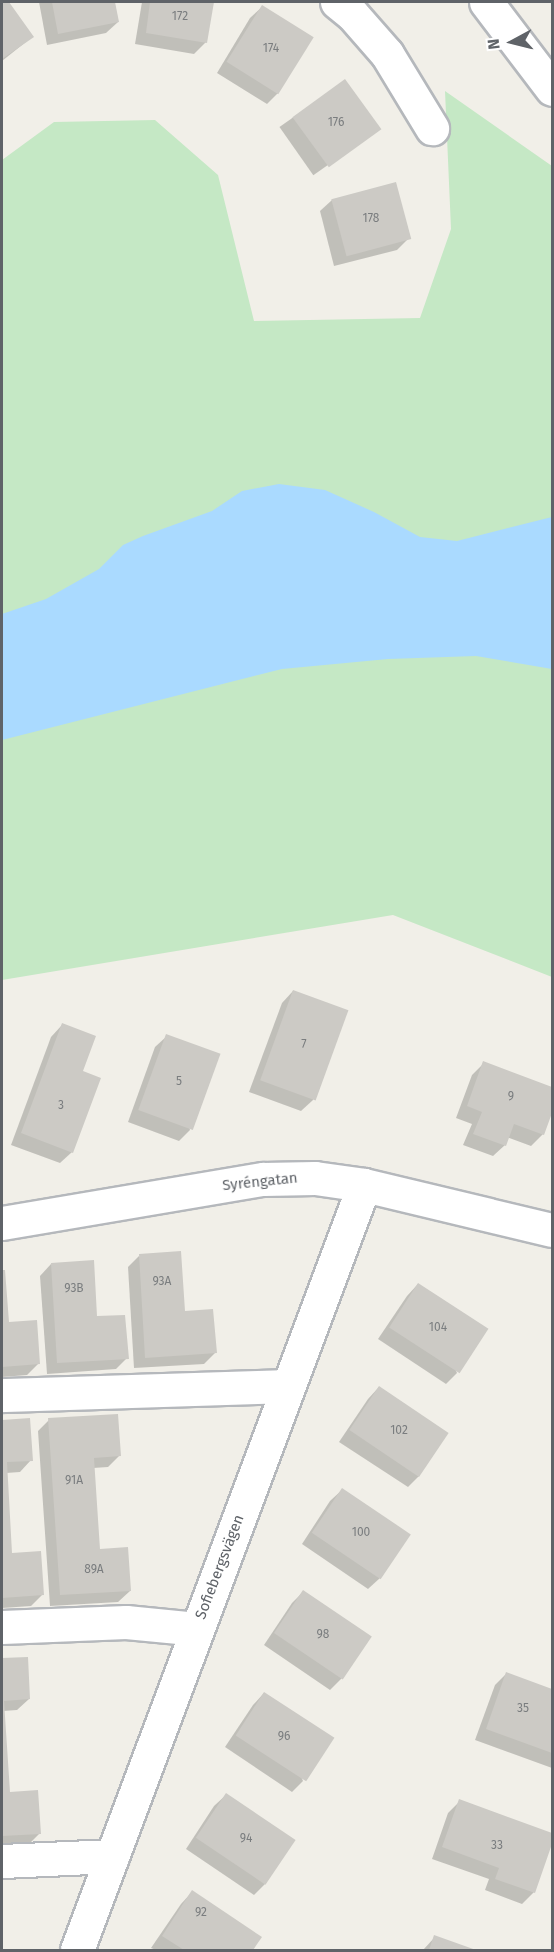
<!DOCTYPE html>
<html>
<head>
<meta charset="utf-8">
<style>
  body { margin:0 }
  #map { position:relative; width:554px; height:1952px; overflow:hidden; background:#f1efe8; font-family:"Fira Sans",sans-serif }
  div>[style] { position:absolute }
  .green>* { inset:0; background:#c5e8c5 }
  .water>* { inset:0; background:#aadaff }
  .shadow>* { inset:0; background:#0003; transform-origin:0 0 }
  .building>* { inset:0; background:#cccac5; transform-origin:0 0 }
  .roads { filter:drop-shadow(2px 0 #b5b8bc) drop-shadow(-2px 0 #b5b8bc) drop-shadow(0 2px #b5b8bc) drop-shadow(0 -2px #b5b8bc) }
  .minor>* { height:33px; margin:-16.5px; padding:0 16.5px; transform-origin:16.5px; border-radius:16.5px; background:#fff }
  span { translate:-50% -50%; white-space:nowrap; text-align:center; line-height:1.15; -webkit-text-stroke:4.5px #fff; paint-order:stroke }
  .number-label { font-size:12px; color:#7a7d7f }
  .number-label span { -webkit-text-stroke-width:0 }
  .street-label { font-size:15px; color:#5f6368 }
  .frame { position:absolute; inset:0; border:3px solid #5f6368; pointer-events:none }
  .north { position:absolute; left:482px; top:12px; width:60px; height:60px; -webkit-text-stroke:4px #fff; paint-order:stroke; rotate:263deg; font-size:16px; font-weight:700; line-height:24px; text-align:center; color:#5f6368 }
  .north::after { content:''; display:block; margin:auto; width:21px; height:27px; background:#5f6368; clip-path:polygon(50% 0,100% 100%,50% 72%,0 100%) }
</style>
</head>
<body>
<div id="map">
  <div class="green">
    <i style="clip-path:polygon(445px 91px,552px 166px,552px 977px,393px 915px,2px 980px,2px 160px,54px 122px,155px 120px,218px 175px,254px 321px,420px 318px,451px 229px)"></i>
  </div>
  <div class="water">
    <i style="clip-path:polygon(279px 484px,325px 490px,374px 512px,420px 537px,457px 541px,552px 517px,552px 669px,476px 656px,388px 659px,282px 669px,2px 740px,2px 614px,46px 599px,99px 569px,123px 545px,143px 536px,212px 511px,242px 491px)"></i>
  </div>
  <div class="shadow">
    <i style="clip-path:polygon(2px 2px,7px 2px,32px 37px,2px 61px)"></i>
    <i style="clip-path:polygon(39px 2px,114px 2px,118px 22px,106px 33px,47px 45px)"></i>
    <i style="clip-path:polygon(142px 2px,212px 2px,206px 42px,194px 54px,135px 44px)"></i>
    <i style="clip-path:polygon(262px 7px,278px 93px,267px 104px,217px 73px,250px 18px)"></i>
    <i style="left:345px;top:81px;width:59px;height:80px;rotate:55deg"></i>
    <i style="clip-path:polygon(332px 200px,409px 238px,397px 250px,334px 266px,320px 211px)"></i>
    <i style="clip-path:polygon(293px 991px,346px 1011px,313px 1100px,301px 1111px,249px 1092px,282px 1003px)"></i>
    <i style="clip-path:polygon(62px 1025px,72px 1152px,60px 1163px,11px 1145px,51px 1037px)"></i>
    <i style="clip-path:polygon(167px 1036px,190px 1130px,179px 1141px,128px 1122px,155px 1047px)"></i>
    <i style="clip-path:polygon(484px 1063px,552px 1089px,552px 1108px,543px 1134px,531px 1146px,507px 1137px,505px 1145px,493px 1156px,463px 1145px,472px 1124px,456px 1118px,472px 1075px)"></i>
    <i style="clip-path:polygon(139px 1256px,215px 1353px,204px 1364px,134px 1368px,128px 1267px)"></i>
    <i style="clip-path:polygon(51px 1264px,127px 1358px,116px 1369px,47px 1374px,40px 1276px)"></i>
    <i style="clip-path:polygon(4px 1271px,8px 1323px,39px 1363px,27px 1375px,2px 1377px,2px 1272px)"></i>
    <i style="clip-path:polygon(418px 1284px,457px 1373px,446px 1384px,378px 1339px,407px 1296px)"></i>
    <i style="clip-path:polygon(379px 1387px,419px 1476px,408px 1487px,339px 1442px,368px 1399px)"></i>
    <i style="clip-path:polygon(29px 1420px,31px 1460px,20px 1472px,6px 1473px,11px 1555px,42px 1595px,31px 1606px,2px 1608px,2px 1422px)"></i>
    <i style="clip-path:polygon(49px 1420px,119px 1456px,108px 1467px,93px 1468px,99px 1550px,130px 1591px,118px 1602px,50px 1606px,38px 1431px)"></i>
    <i style="clip-path:polygon(342px 1490px,380px 1578px,368px 1589px,302px 1544px,330px 1501px)"></i>
    <i style="clip-path:polygon(303px 1592px,370px 1637px,342px 1678px,330px 1690px,264px 1645px,292px 1603px)"></i>
    <i style="clip-path:polygon(27px 1658px,29px 1699px,17px 1710px,3px 1711px,9px 1793px,40px 1833px,28px 1845px,2px 1846px,2px 1660px)"></i>
    <i style="clip-path:polygon(506px 1674px,552px 1690px,552px 1768px,475px 1740px,495px 1685px)"></i>
    <i style="clip-path:polygon(264px 1693px,303px 1781px,292px 1792px,225px 1747px,253px 1705px)"></i>
    <i style="clip-path:polygon(226px 1795px,294px 1841px,265px 1884px,254px 1895px,186px 1849px,214px 1806px)"></i>
    <i style="clip-path:polygon(460px 1801px,552px 1835px,534px 1892px,522px 1904px,485px 1890px,489px 1879px,432px 1859px,448px 1813px)"></i>
    <i style="clip-path:polygon(192px 1892px,260px 1937px,251px 1950px,156px 1950px,151px 1948px,181px 1904px)"></i>
    <i style="clip-path:polygon(435px 1937px,473px 1950px,423px 1950px)"></i>
  </div>
  <div class="building">
    <i style="clip-path:polygon(2px 2px,9px 2px,34px 37px,2px 59px)"></i>
    <i style="clip-path:polygon(52px 2px,115px 2px,119px 22px,58px 34px)"></i>
    <i style="clip-path:polygon(150px 2px,214px 2px,207px 43px,146px 33px)"></i>
    <i style="left:262px;top:5px;width:61px;height:67px;rotate:32deg"></i>
    <i style="left:345px;top:79px;width:62px;height:65px;rotate:54deg"></i>
    <i style="left:396px;top:182px;width:59px;height:67px;rotate:75deg"></i>
    <i style="left:293px;top:990px;width:59px;height:96px;rotate:20deg"></i>
    <i style="clip-path:polygon(62px 1023px,96px 1036px,83px 1071px,101px 1078px,73px 1153px,21px 1133px)"></i>
    <i style="left:166px;top:1034px;width:58px;height:81px;rotate:20deg"></i>
    <i style="clip-path:polygon(483px 1061px,552px 1087px,552px 1113px,544px 1135px,514px 1124px,506px 1146px,473px 1134px,482px 1112px,467px 1106px)"></i>
    <i style="clip-path:polygon(181px 1251px,185px 1311px,213px 1309px,217px 1353px,145px 1358px,139px 1254px)"></i>
    <i style="clip-path:polygon(94px 1260px,97px 1316px,125px 1315px,129px 1359px,57px 1363px,51px 1263px)"></i>
    <i style="clip-path:polygon(2px 1270px,5px 1270px,9px 1322px,37px 1320px,40px 1364px,2px 1367px)"></i>
    <i style="left:418px;top:1283px;width:84px;height:53px;rotate:33deg"></i>
    <i style="left:379px;top:1386px;width:84px;height:53px;rotate:34deg"></i>
    <i style="clip-path:polygon(118px 1414px,121px 1456px,94px 1458px,97px 1504px,100px 1549px,128px 1547px,131px 1591px,60px 1595px,48px 1418px)"></i>
    <i style="clip-path:polygon(30px 1418px,33px 1461px,7px 1462px,12px 1553px,41px 1551px,44px 1595px,2px 1598px,2px 1420px)"></i>
    <i style="left:342px;top:1488px;width:83px;height:54px;rotate:34deg"></i>
    <i style="left:303px;top:1590px;width:83px;height:52px;rotate:34deg"></i>
    <i style="clip-path:polygon(28px 1657px,30px 1699px,4px 1701px,10px 1792px,38px 1790px,41px 1834px,2px 1836px,2px 1658px)"></i>
    <i style="clip-path:polygon(506px 1672px,552px 1689px,552px 1753px,486px 1729px)"></i>
    <i style="left:264px;top:1692px;width:84px;height:52px;rotate:33deg"></i>
    <i style="left:226px;top:1793px;width:84px;height:54px;rotate:34deg"></i>
    <i style="clip-path:polygon(459px 1799px,552px 1833px,552px 1844px,535px 1893px,495px 1879px,499px 1868px,442px 1847px)"></i>
    <i style="clip-path:polygon(192px 1890px,262px 1937px,253px 1950px,184px 1950px,162px 1936px)"></i>
    <i style="clip-path:polygon(434px 1935px,476px 1950px,429px 1950px)"></i>
  </div>
  <div class="roads">
    <div class="minor">
      <i style="left:337px;top:2px;width:19px;rotate:39deg"></i>
      <i style="left:352px;top:14px;width:53px;rotate:48.8deg"></i>
      <i style="left:387px;top:54px;width:87px;rotate:58.7deg"></i>
      <i style="left:486px;top:2px;width:109px;rotate:52.8deg"></i>
      <i style="left:2px;top:1223px;width:265px;rotate:-9.6deg"></i>
      <i style="left:263px;top:1179px;width:52px;rotate:-1.1deg"></i>
      <i style="left:315px;top:1178px;width:49px;rotate:8.1deg"></i>
      <i style="left:364px;top:1185px;width:193px;rotate:13.5deg"></i>
      <i style="left:2px;top:1395px;width:286px;rotate:-1.8deg"></i>
      <i style="left:2px;top:1627px;width:124px;rotate:-2.3deg"></i>
      <i style="left:126px;top:1622px;width:71px;rotate:5.6deg"></i>
      <i style="left:2px;top:1861px;width:110px;rotate:-2.6deg"></i>
      <i style="left:77px;top:1950px;width:817px;rotate:-69.44deg"></i>
    </div>
  </div>
  <div class="number-label">
    <span style="left:180px;top:17px">172</span>
    <span style="left:271px;top:49px">174</span>
    <span style="left:336px;top:123px">176</span>
    <span style="left:371px;top:219px">178</span>
    <span style="left:304px;top:1045px">7</span>
    <span style="left:179px;top:1082px">5</span>
    <span style="left:511px;top:1097px">9</span>
    <span style="left:61px;top:1106px">3</span>
    <span style="left:162px;top:1282px">93A</span>
    <span style="left:74px;top:1289px">93B</span>
    <span style="left:438px;top:1328px">104</span>
    <span style="left:399px;top:1431px">102</span>
    <span style="left:74px;top:1481px">91A</span>
    <span style="left:361px;top:1533px">100</span>
    <span style="left:94px;top:1570px">89A</span>
    <span style="left:323px;top:1635px">98</span>
    <span style="left:523px;top:1709px">35</span>
    <span style="left:284px;top:1737px">96</span>
    <span style="left:246px;top:1839px">94</span>
    <span style="left:497px;top:1846px">33</span>
    <span style="left:201px;top:1913px">92</span>
  </div>
  <div class="street-label">
    <span style="left:260px;top:1182px;rotate:-6deg">Syréngatan</span>
    <span style="left:220px;top:1567px;rotate:-69deg">Sofiebergsvägen</span>
  </div>
  <div class="frame"></div>
  <div class="north">N</div>
</div>
</body>
</html>
